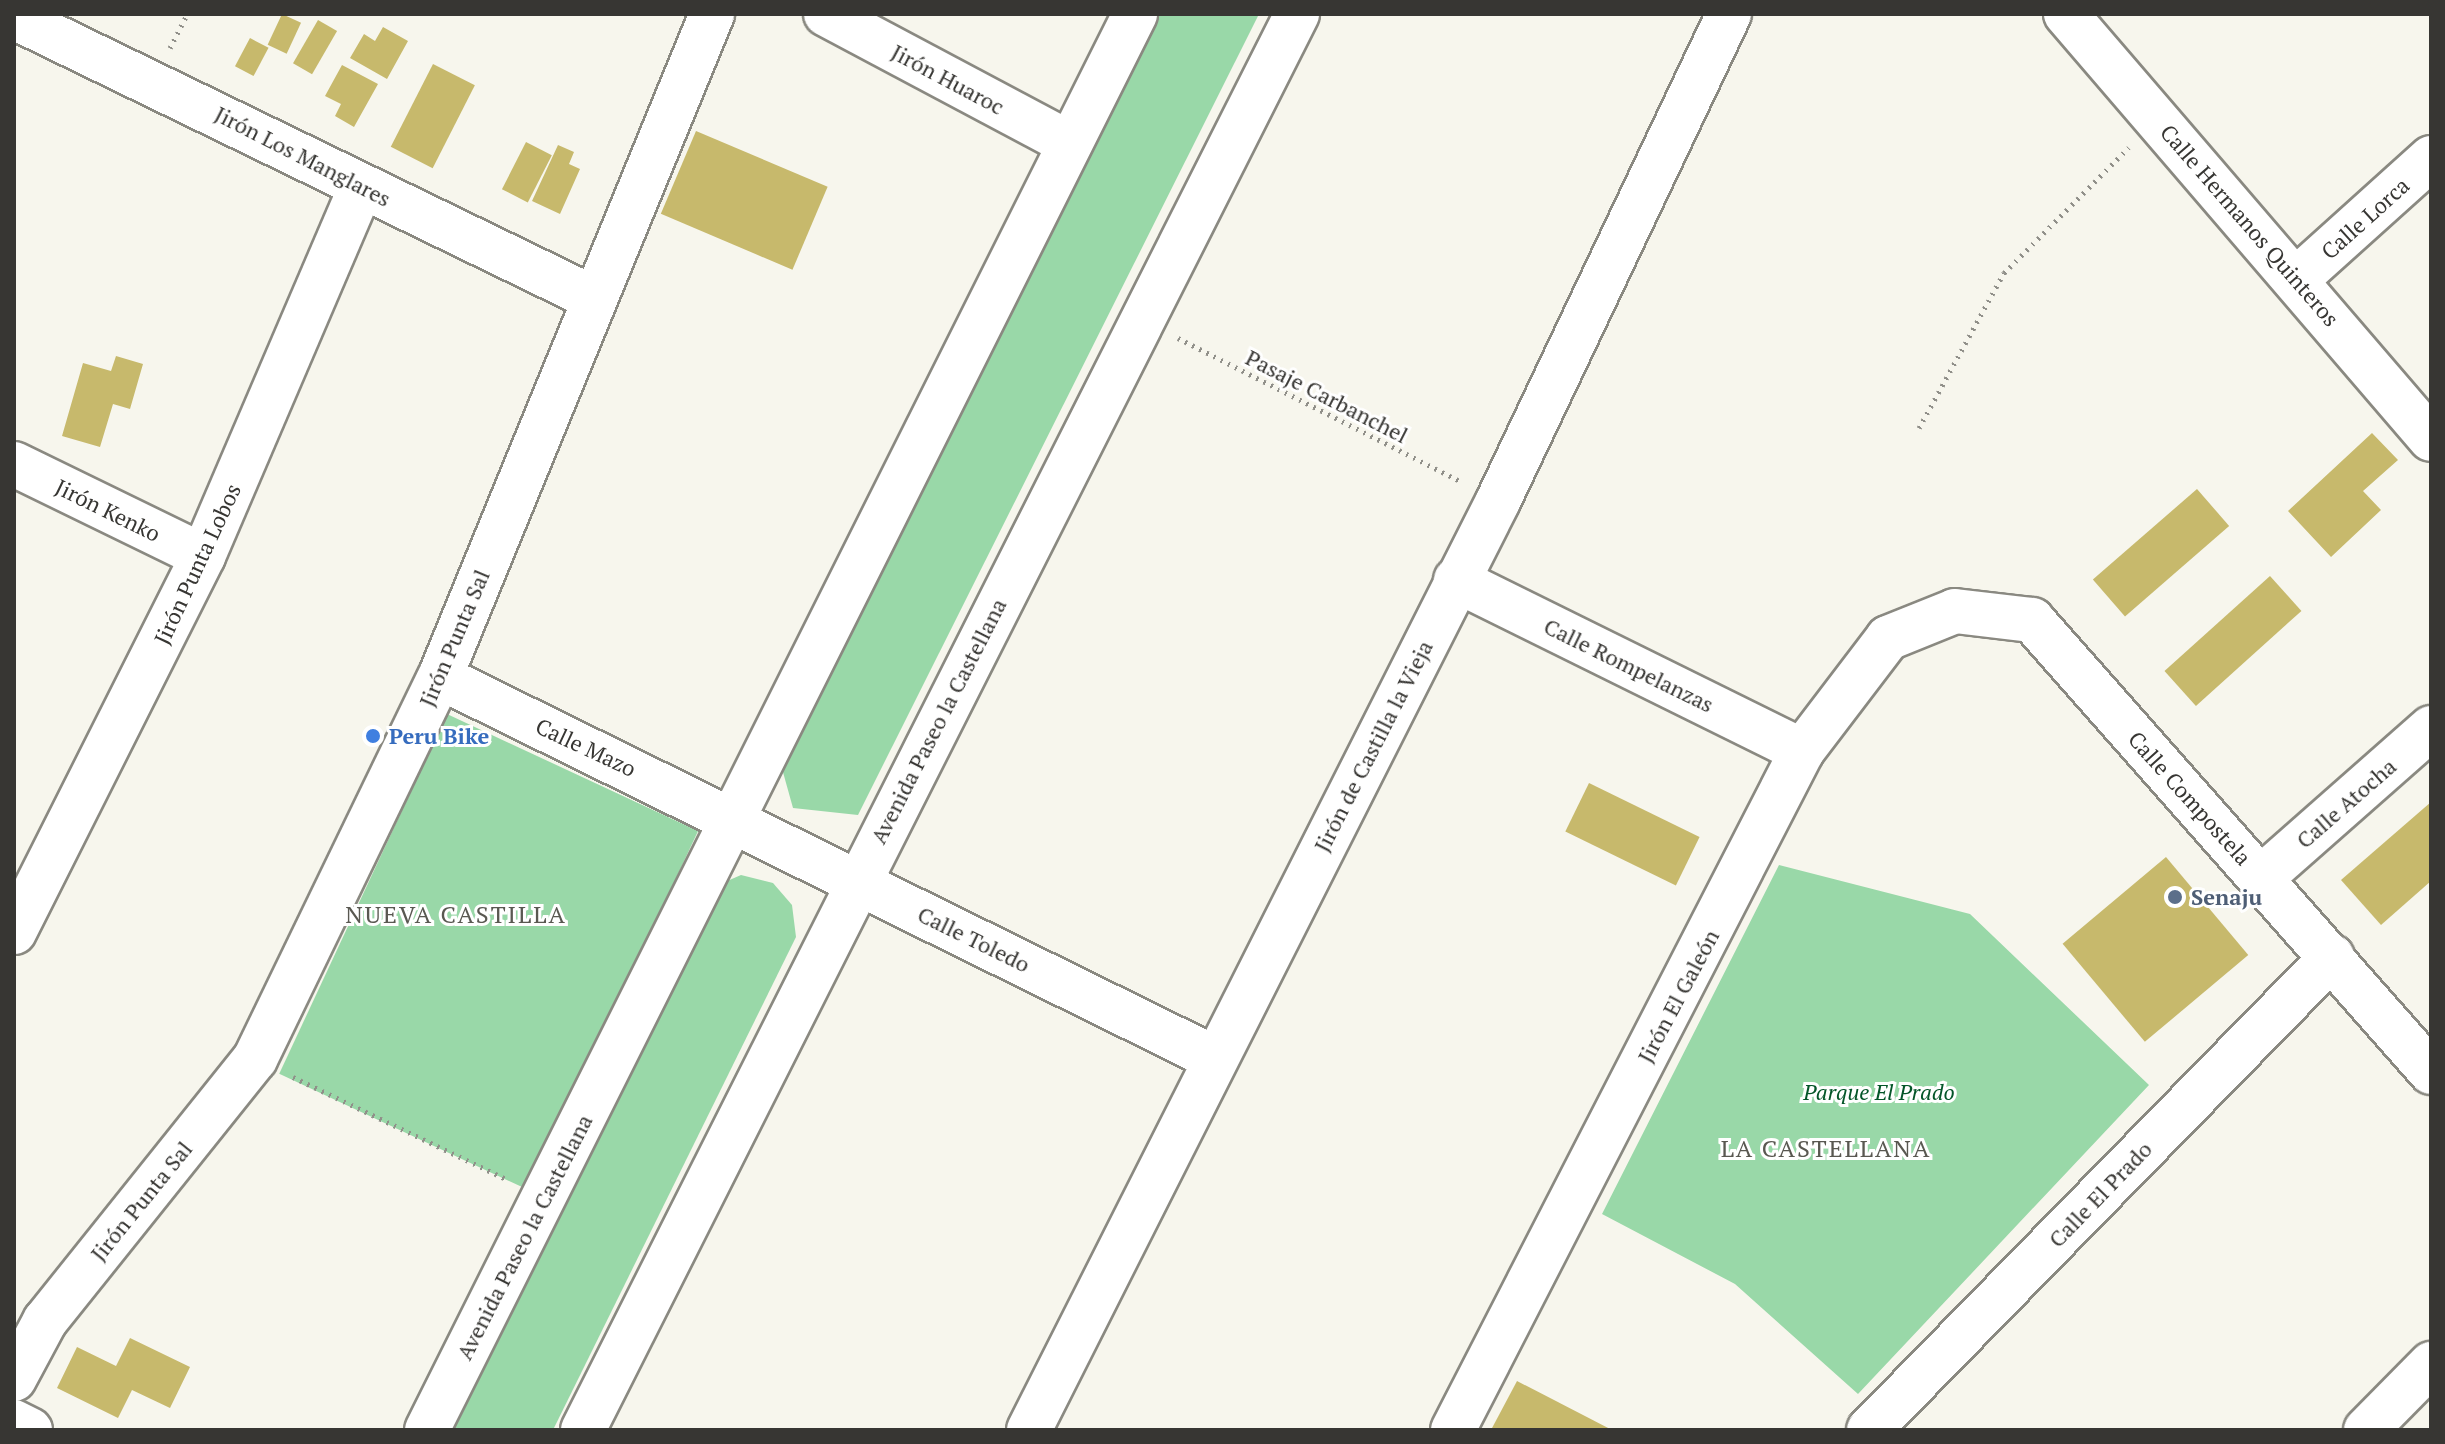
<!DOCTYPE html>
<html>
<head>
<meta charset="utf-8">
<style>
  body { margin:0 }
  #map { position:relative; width:2445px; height:1444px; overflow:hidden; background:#f7f6ed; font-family:"PT Serif",serif }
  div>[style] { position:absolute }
  .green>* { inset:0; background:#99d8a8; transform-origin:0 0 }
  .building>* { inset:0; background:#c7b96c; transform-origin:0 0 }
  .path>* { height:5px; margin-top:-2.5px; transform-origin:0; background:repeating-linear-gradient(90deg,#908f89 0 2px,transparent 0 8px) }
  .roads { filter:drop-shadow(2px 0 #8a8981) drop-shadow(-2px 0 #8a8981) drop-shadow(0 2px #8a8981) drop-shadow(0 -2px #8a8981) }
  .minor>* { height:44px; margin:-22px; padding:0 22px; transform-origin:22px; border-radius:22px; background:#fff }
  .tertiary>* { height:44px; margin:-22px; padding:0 22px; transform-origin:22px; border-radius:22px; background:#fff }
  .secondary>* { height:44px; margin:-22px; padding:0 22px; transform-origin:22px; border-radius:22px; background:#fff }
  .dots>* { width:22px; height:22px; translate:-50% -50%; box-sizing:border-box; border:4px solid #fff; border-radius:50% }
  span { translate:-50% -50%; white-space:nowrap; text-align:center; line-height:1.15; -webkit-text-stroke:6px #fff; paint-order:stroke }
  .street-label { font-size:22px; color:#373633 }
  .shop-label { font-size:22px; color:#366cbe; font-weight:700 }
  .left { translate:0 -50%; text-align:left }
  .service-label { font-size:22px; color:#4e5e75; font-weight:700 }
  .park-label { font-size:22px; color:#045629; font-style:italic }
  .neighbourhood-label { font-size:24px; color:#595851; letter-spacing:2px }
  .frame { position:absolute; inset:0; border:16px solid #373633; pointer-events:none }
</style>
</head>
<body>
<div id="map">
  <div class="green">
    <i style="clip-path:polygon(1154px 14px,1259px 14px,858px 815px,793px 808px,781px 765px)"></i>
    <i style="left:447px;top:714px;width:277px;height:397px;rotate:25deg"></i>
    <i style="clip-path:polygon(1779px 865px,1970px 914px,2149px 1085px,1858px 1394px,1735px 1284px,1602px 1214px)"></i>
    <i style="clip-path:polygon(741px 875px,773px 883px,792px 905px,796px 937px,553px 1430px,445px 1430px,718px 885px)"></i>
  </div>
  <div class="building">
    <i style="left:282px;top:14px;width:21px;height:34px;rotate:25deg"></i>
    <i style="left:318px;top:20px;width:22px;height:50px;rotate:30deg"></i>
    <i style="clip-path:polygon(383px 27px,408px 41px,387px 79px,350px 58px,364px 34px,375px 41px)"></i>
    <i style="left:250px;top:38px;width:21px;height:32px;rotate:28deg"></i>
    <i style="left:433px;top:64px;width:47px;height:93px;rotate:27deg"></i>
    <i style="clip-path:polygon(342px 65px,378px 84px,354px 127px,335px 116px,341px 104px,325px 96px)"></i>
    <i style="left:696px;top:131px;width:143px;height:90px;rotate:23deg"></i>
    <i style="left:526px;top:142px;width:29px;height:53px;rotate:27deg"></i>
    <i style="clip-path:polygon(558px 145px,574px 152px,569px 164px,580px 169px,560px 214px,532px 201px)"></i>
    <i style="clip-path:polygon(116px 356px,143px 364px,130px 409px,113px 404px,100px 447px,62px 436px,83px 363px,111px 371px)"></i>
    <i style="clip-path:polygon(2372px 433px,2398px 460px,2363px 491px,2381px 510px,2331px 557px,2288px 511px)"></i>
    <i style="left:2197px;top:489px;width:49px;height:138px;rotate:49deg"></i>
    <i style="left:2270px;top:576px;width:47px;height:142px;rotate:48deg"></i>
    <i style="left:1589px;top:783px;width:123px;height:54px;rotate:26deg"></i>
    <i style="clip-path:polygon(2431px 802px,2431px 881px,2381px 925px,2341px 880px)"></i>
    <i style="left:2166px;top:857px;width:128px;height:135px;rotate:50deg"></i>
    <i style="clip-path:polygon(130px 1338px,190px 1367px,170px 1408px,132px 1390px,118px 1418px,57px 1388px,77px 1347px,116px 1366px)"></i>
    <i style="clip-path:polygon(1517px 1381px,1612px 1430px,1491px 1430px)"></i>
  </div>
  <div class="path">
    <i style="left:170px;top:48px;width:38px;rotate:-63deg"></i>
    <i style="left:1178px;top:338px;width:318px;rotate:26.9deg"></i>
    <i style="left:1919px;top:428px;width:177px;rotate:-61.3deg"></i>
    <i style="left:2004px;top:273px;width:177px;rotate:-45.2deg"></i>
    <i style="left:293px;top:1077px;width:238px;rotate:25.6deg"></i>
  </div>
  <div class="roads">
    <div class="minor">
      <i style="left:826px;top:14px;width:276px;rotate:28deg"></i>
      <i style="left:2066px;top:14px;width:560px;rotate:49.34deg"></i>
      <i style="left:14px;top:17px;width:641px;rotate:25.89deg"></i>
      <i style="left:2299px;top:277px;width:178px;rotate:-42deg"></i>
      <i style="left:14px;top:464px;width:210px;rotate:26deg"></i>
      <i style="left:1456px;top:580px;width:386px;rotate:26.3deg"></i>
      <i style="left:440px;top:677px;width:865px;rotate:26.21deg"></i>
      <i style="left:2261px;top:878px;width:227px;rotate:-41.4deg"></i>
      <i style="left:14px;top:932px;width:421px;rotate:-63.3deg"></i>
      <i style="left:203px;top:556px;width:401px;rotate:-66.8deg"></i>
      <i style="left:14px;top:1379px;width:66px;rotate:-61.9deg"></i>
      <i style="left:45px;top:1321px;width:336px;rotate:-51.3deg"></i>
      <i style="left:255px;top:1059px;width:424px;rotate:-64.2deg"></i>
      <i style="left:440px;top:677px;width:717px;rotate:-67.69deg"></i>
      <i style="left:14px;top:1422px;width:18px;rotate:27deg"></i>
      <i style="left:1029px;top:1430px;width:1041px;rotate:-63.21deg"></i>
      <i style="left:1498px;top:501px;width:539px;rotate:-64.62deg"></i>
      <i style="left:1453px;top:1430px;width:763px;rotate:-62.8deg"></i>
      <i style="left:1802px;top:751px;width:142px;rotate:-52.7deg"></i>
      <i style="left:1888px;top:638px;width:72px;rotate:-21.9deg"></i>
      <i style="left:1955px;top:611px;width:78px;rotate:6.7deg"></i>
      <i style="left:2032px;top:620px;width:603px;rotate:48.56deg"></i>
      <i style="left:1869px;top:1430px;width:662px;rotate:-45.61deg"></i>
    </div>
    <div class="tertiary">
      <i style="left:2366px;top:1430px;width:93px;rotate:-45.4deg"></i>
    </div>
    <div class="secondary">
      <i style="left:427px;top:1430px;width:1583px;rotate:-63.43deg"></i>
      <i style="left:583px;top:1430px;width:1586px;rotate:-63.24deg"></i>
    </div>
  </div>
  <div class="dots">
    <i style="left:373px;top:736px;background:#3f7fe0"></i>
    <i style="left:2175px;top:897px;background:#5c6f8a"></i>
  </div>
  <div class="street-label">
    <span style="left:948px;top:79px;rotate:28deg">Jirón Huaroc</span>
    <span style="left:303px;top:156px;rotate:27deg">Jirón Los Manglares</span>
    <span style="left:2365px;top:218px;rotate:-42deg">Calle Lorca</span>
    <span style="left:2250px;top:225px;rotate:49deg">Calle Hermanos Quinteros</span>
    <span style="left:1327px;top:396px;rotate:27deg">Pasaje Carbanchel</span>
    <span style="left:108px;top:510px;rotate:26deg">Jirón Kenko</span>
    <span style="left:197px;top:564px;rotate:-65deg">Jirón Punta Lobos</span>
    <span style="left:454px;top:638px;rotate:-67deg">Jirón Punta Sal</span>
    <span style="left:1629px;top:665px;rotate:26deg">Calle Rompelanzas</span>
    <span style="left:938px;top:721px;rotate:-63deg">Avenida Paseo la Castellana</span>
    <span style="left:1373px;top:746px;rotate:-63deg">Jirón de Castilla la Vieja</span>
    <span style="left:586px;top:747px;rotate:25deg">Calle Mazo</span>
    <span style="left:2190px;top:798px;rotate:48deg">Calle Compostela</span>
    <span style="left:2346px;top:803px;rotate:-41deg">Calle Atocha</span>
    <span style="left:974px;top:939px;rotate:26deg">Calle Toledo</span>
    <span style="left:1678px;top:996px;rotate:-62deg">Jirón El Galeón</span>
    <span style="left:2100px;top:1194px;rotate:-46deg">Calle El Prado</span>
    <span style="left:141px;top:1201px;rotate:-51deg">Jirón Punta Sal</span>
    <span style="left:524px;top:1237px;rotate:-63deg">Avenida Paseo la Castellana</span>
  </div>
  <div class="shop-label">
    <span class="left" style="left:389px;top:736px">Peru Bike</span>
  </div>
  <div class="service-label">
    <span class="left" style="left:2191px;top:897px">Senaju</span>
  </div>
  <div class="park-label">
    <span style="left:1879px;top:1092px">Parque El Prado</span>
  </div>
  <div class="neighbourhood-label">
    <span style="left:456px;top:915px">NUEVA CASTILLA</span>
    <span style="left:1826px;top:1149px">LA CASTELLANA</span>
  </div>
  <div class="frame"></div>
</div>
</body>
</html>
